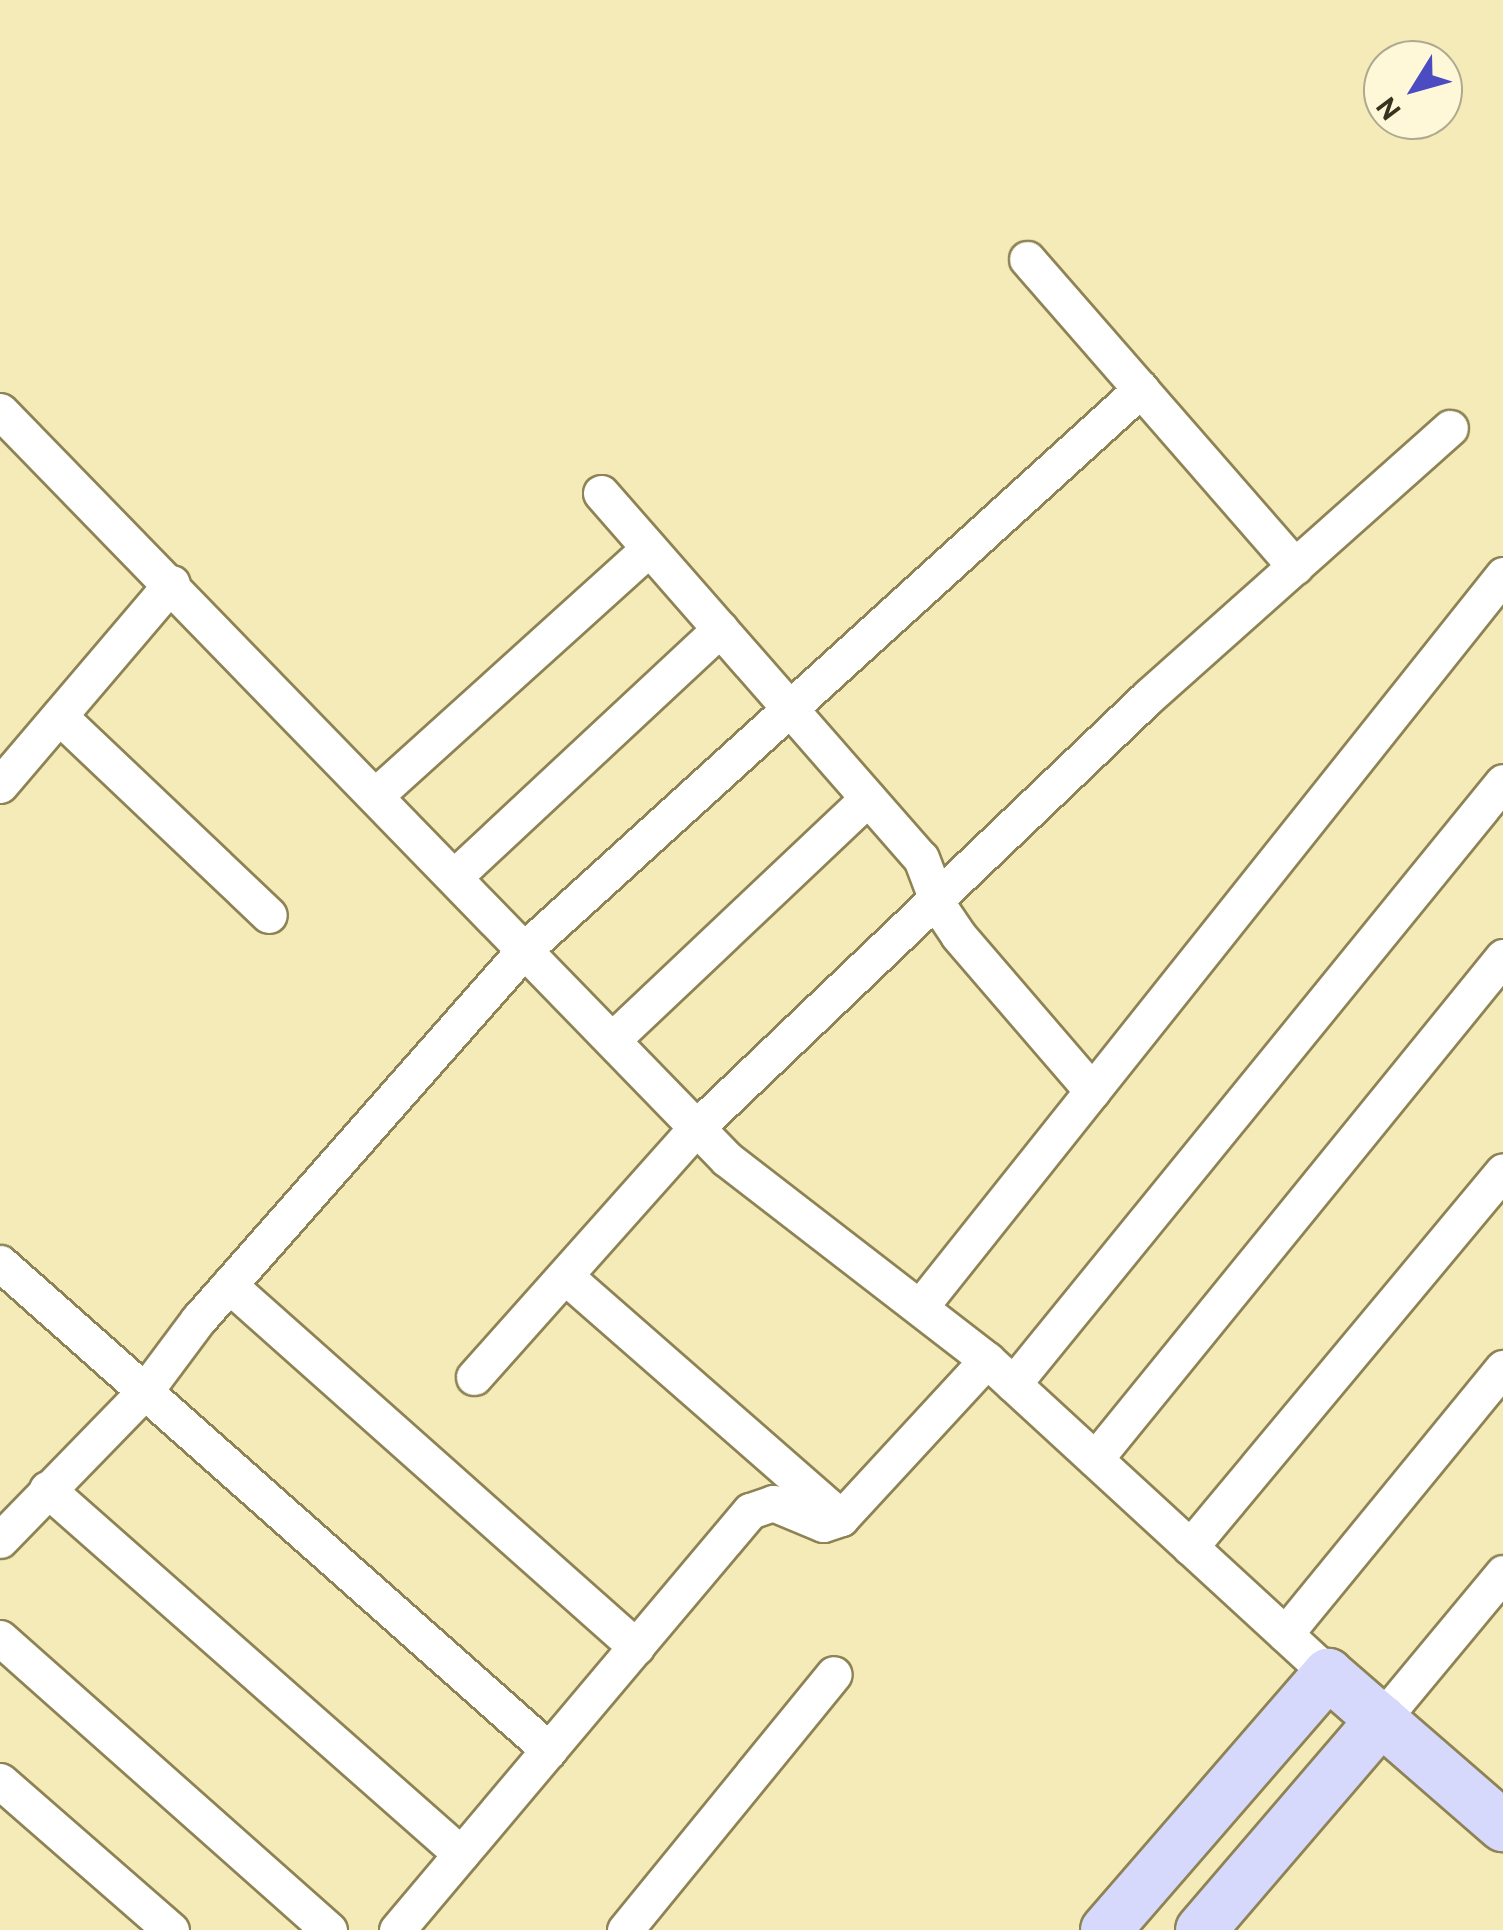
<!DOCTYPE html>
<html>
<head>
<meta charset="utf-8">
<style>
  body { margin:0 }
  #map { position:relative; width:1503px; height:1930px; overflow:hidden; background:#f5ebb8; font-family:Overpass,sans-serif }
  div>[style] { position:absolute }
  .roads { filter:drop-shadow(2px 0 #8d8354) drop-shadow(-2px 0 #8d8354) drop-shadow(0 2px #8d8354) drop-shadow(0 -2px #8d8354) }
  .street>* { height:35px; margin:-17.5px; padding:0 17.5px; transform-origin:17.5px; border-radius:17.5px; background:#fff }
  .secondary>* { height:50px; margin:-25px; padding:0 25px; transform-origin:25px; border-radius:25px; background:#d6d9fc }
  span { translate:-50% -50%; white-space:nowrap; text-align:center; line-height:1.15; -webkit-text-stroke:8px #fef8d9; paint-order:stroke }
  .north { position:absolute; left:1363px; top:40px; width:100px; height:100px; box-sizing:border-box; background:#fef8d9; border:2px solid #aea98f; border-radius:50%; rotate:233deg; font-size:28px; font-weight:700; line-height:40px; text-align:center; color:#37331f }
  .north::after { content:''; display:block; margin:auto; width:35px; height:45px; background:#4c4cc2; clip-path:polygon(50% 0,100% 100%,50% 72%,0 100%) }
</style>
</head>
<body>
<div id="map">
  <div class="roads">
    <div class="street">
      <i style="left:1027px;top:259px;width:408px;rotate:48.9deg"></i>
      <i style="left:0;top:411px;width:1043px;rotate:45.82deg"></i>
      <i style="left:727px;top:1159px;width:329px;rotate:37.7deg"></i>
      <i style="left:987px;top:1360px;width:464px;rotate:42.6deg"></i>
      <i style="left:601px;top:493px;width:485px;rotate:48.8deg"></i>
      <i style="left:921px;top:858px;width:53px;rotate:69.2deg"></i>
      <i style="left:940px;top:908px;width:32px;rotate:56deg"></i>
      <i style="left:958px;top:935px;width:206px;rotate:49.3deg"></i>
      <i style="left:59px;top:716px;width:289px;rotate:43.5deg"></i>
      <i style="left:0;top:785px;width:265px;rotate:-49.6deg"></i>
      <i style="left:376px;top:795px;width:368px;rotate:-42.1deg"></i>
      <i style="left:454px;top:877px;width:364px;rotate:-43deg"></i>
      <i style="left:612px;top:1040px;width:352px;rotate:-43.4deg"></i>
      <i style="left:0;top:1263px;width:734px;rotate:41.58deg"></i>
      <i style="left:565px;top:1276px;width:367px;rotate:41.2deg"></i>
      <i style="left:229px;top:1285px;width:545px;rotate:41.65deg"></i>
      <i style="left:920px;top:1307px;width:936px;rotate:-51.46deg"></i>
      <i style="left:474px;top:1377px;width:335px;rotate:-48.3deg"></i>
      <i style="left:697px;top:1127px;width:625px;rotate:-43.64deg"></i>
      <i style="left:1149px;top:696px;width:403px;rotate:-41.7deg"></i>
      <i style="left:1013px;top:1384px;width:776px;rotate:-50.86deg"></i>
      <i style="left:1095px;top:1459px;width:647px;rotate:-50.9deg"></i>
      <i style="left:47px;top:1489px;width:552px;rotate:41.4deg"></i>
      <i style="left:0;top:1540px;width:208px;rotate:-45.8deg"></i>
      <i style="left:145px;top:1391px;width:89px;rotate:-53.3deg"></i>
      <i style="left:198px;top:1320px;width:493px;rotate:-48.6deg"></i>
      <i style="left:524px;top:950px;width:834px;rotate:-42.28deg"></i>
      <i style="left:1190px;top:1547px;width:489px;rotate:-50.2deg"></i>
      <i style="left:1285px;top:1634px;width:344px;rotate:-50.7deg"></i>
      <i style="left:0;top:1638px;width:440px;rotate:41.6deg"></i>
      <i style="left:1381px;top:1720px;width:191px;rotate:-50.3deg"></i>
      <i style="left:0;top:1781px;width:227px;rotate:41.1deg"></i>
      <i style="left:397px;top:1930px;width:548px;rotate:-49.89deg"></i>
      <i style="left:750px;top:1511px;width:24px;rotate:-19deg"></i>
      <i style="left:773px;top:1503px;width:54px;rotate:22.8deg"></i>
      <i style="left:823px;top:1524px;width:19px;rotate:-18deg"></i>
      <i style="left:841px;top:1518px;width:215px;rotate:-47.3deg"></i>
      <i style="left:625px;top:1930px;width:330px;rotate:-50.8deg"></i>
    </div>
    <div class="secondary">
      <i style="left:1106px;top:1930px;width:339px;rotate:-49.1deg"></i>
      <i style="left:1328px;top:1674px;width:232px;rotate:41deg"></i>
      <i style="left:1201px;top:1930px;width:277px;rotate:-49.4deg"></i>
    </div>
  </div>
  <div class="north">N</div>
</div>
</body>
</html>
